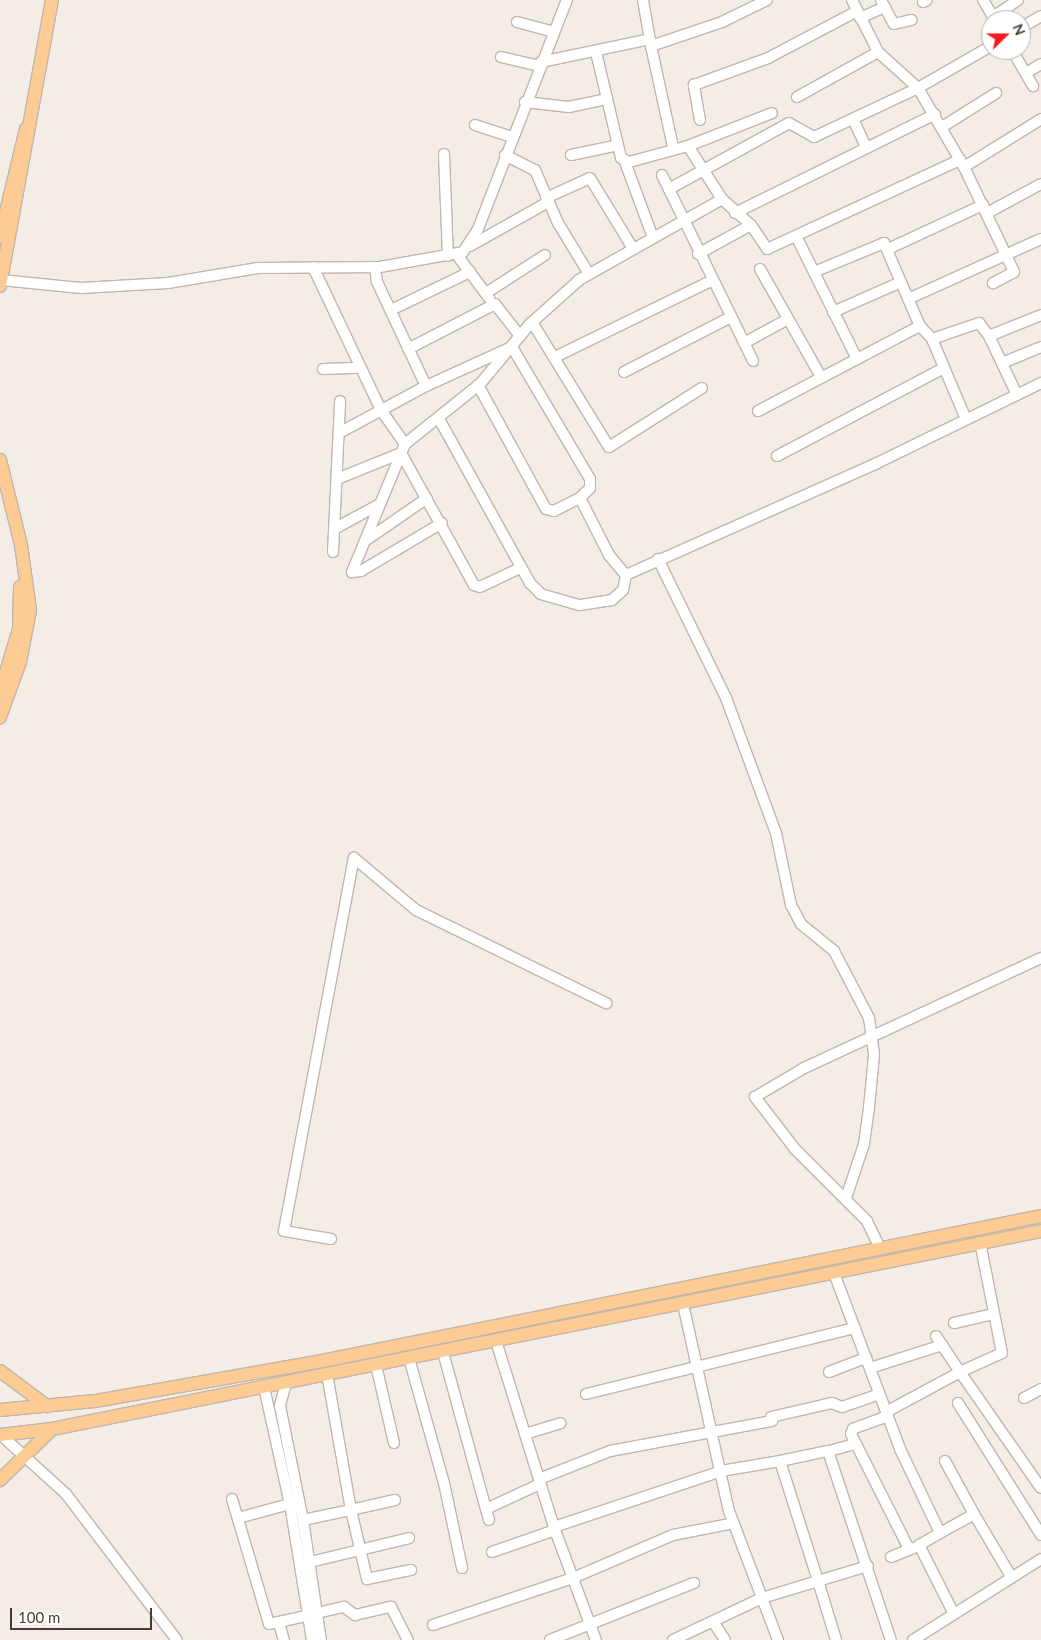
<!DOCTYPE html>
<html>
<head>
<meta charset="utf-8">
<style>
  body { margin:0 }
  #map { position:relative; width:1041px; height:1640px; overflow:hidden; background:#f3ede6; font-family:Lato,sans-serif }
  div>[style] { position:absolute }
  .roads { filter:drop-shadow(1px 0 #c1b6ac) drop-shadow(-1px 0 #c1b6ac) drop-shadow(0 1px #c1b6ac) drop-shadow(0 -1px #c1b6ac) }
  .minor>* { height:10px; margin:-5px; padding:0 5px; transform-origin:5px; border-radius:5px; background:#fff }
  .major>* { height:12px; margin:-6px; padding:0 6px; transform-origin:6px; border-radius:6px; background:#fdcc95 }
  span { translate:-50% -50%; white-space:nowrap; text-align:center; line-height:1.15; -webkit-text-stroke:4px #fff; paint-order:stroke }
  .north { position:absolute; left:981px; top:10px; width:50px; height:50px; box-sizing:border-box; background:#fff; border:1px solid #b5b1ae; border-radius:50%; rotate:68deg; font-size:14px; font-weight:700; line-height:20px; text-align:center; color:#453c35 }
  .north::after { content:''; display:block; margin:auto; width:18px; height:22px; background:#f71920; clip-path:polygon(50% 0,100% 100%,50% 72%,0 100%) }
  .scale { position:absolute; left:10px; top:1608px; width:142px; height:22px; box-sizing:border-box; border:2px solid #453c35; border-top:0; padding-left:6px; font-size:15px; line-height:18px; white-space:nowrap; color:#453c35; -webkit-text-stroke:4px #fff; paint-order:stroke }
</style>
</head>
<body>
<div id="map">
  <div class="roads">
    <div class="minor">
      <i style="left:643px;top:0;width:47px;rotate:80.1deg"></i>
      <i style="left:651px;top:46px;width:75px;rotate:-18.7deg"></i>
      <i style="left:722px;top:22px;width:50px;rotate:-26.1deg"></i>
      <i style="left:852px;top:0;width:58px;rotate:63.4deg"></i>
      <i style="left:878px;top:52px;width:54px;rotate:42deg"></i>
      <i style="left:918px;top:88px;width:91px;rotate:59.8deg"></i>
      <i style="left:964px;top:167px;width:116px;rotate:64.5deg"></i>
      <i style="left:1014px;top:272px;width:24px;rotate:152deg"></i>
      <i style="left:881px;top:0;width:27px;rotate:62deg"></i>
      <i style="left:894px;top:24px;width:18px;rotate:-13deg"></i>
      <i style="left:983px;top:0;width:23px;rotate:59deg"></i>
      <i style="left:923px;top:2px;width:4px;rotate:-27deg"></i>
      <i style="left:993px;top:17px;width:30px;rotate:-34deg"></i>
      <i style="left:860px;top:18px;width:27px;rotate:-24deg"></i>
      <i style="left:517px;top:22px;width:38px;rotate:15deg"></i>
      <i style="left:1021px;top:28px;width:23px;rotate:-31deg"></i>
      <i style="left:651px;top:46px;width:103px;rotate:77.7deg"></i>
      <i style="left:1012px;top:50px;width:42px;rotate:59.7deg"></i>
      <i style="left:596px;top:52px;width:109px;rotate:76.7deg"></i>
      <i style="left:621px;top:158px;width:9px;rotate:27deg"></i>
      <i style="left:629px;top:162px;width:61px;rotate:-15.2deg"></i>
      <i style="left:688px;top:146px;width:63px;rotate:57.3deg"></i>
      <i style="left:722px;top:199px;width:39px;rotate:42deg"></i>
      <i style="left:751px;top:225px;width:29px;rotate:56deg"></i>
      <i style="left:767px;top:249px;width:213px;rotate:-24.8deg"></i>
      <i style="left:501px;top:57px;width:39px;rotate:13deg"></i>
      <i style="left:541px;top:62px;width:111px;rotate:-11.9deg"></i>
      <i style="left:1026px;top:73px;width:17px;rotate:-31deg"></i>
      <i style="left:797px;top:97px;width:93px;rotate:-29.1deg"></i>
      <i style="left:525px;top:102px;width:44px;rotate:6.5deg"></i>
      <i style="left:569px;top:107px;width:39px;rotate:-12deg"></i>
      <i style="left:853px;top:119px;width:31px;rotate:65deg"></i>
      <i style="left:700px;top:120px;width:36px;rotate:-100deg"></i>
      <i style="left:694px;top:85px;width:79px;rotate:-20deg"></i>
      <i style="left:768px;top:58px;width:101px;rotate:-27.8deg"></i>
      <i style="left:475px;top:125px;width:38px;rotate:18deg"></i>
      <i style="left:942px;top:127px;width:64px;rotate:-32.2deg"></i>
      <i style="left:688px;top:146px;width:90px;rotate:-21.4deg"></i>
      <i style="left:444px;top:154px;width:102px;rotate:87.8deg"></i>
      <i style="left:505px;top:155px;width:34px;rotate:27deg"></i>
      <i style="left:535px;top:170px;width:58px;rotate:66.5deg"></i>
      <i style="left:558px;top:223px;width:60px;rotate:58.7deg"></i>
      <i style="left:571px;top:155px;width:48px;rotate:-12deg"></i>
      <i style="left:625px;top:162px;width:78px;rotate:69.7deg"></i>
      <i style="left:964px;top:167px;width:91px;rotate:-31.9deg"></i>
      <i style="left:662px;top:175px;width:207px;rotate:63.9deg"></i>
      <i style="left:669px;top:189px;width:137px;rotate:-28.8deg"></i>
      <i style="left:789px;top:123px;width:29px;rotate:29deg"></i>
      <i style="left:814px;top:137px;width:115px;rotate:-25.2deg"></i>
      <i style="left:918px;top:88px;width:84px;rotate:-29.9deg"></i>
      <i style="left:546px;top:198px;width:48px;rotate:-24.4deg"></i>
      <i style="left:590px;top:178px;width:81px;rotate:58.7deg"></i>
      <i style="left:735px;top:213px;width:223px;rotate:-26.3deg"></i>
      <i style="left:987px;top:213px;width:61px;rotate:-28.2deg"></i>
      <i style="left:797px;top:238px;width:135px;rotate:63.6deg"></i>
      <i style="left:470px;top:246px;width:90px;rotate:-29.4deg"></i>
      <i style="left:888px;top:249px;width:105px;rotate:-24.9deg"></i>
      <i style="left:698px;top:254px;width:60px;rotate:-28.7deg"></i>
      <i style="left:457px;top:255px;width:54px;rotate:53.3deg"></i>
      <i style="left:313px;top:267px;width:158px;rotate:64.6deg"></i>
      <i style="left:381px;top:410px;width:42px;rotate:54.8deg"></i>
      <i style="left:405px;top:444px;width:139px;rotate:112.5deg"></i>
      <i style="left:352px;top:572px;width:9px;rotate:-6deg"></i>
      <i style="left:361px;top:571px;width:94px;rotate:-30.7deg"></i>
      <i style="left:760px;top:269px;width:124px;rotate:60.5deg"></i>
      <i style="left:814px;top:272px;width:76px;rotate:-22.5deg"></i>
      <i style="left:884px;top:243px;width:90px;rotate:66.6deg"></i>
      <i style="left:920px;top:326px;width:18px;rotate:47deg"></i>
      <i style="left:932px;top:339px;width:50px;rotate:-18.8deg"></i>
      <i style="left:979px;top:323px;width:16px;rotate:52deg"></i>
      <i style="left:989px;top:336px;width:56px;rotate:-22deg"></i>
      <i style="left:1px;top:280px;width:80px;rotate:5.7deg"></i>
      <i style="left:81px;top:288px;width:87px;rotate:-3.3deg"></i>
      <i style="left:168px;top:283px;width:91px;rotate:-9.5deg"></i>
      <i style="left:258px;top:268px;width:122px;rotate:-0.5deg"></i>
      <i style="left:380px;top:267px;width:84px;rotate:-10.2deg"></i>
      <i style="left:463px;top:252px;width:27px;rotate:-57deg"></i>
      <i style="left:478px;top:229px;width:246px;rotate:-68.8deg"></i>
      <i style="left:486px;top:293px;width:70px;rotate:-32.8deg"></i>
      <i style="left:908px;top:299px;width:146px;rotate:-24.3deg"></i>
      <i style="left:391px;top:310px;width:88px;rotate:-25.7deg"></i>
      <i style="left:833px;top:312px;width:74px;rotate:-23.8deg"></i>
      <i style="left:532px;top:322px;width:147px;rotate:58.4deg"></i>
      <i style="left:609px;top:447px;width:110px;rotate:-32.4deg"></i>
      <i style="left:989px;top:336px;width:65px;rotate:64.6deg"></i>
      <i style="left:932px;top:339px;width:87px;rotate:67deg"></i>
      <i style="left:744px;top:343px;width:50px;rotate:-28.6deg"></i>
      <i style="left:408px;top:349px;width:98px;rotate:-27.3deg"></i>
      <i style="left:495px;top:304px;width:41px;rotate:52deg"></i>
      <i style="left:555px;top:357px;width:174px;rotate:-26deg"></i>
      <i style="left:1002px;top:363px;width:42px;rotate:-22.3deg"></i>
      <i style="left:323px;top:369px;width:37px;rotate:-2deg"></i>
      <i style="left:624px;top:372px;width:118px;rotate:-27.2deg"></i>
      <i style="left:478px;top:385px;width:141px;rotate:61.3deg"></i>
      <i style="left:546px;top:509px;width:8px;rotate:14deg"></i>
      <i style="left:554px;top:511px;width:29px;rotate:-27deg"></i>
      <i style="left:426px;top:386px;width:94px;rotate:-24.4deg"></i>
      <i style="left:512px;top:347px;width:153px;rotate:59.4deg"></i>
      <i style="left:590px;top:479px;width:9px;rotate:90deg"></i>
      <i style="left:590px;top:488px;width:14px;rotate:135deg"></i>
      <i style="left:580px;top:498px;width:64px;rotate:63deg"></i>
      <i style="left:609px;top:555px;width:26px;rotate:50deg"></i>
      <i style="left:626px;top:575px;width:15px;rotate:101deg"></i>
      <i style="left:623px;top:590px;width:15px;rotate:138deg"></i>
      <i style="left:612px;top:600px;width:33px;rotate:171deg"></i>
      <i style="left:579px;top:605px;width:40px;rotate:-164deg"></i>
      <i style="left:541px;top:594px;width:16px;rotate:-135deg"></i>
      <i style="left:530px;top:583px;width:188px;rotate:-119deg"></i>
      <i style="left:758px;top:411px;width:183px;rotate:-27.7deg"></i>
      <i style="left:339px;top:433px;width:99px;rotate:-28.4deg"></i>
      <i style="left:426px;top:386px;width:115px;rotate:-115.2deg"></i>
      <i style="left:377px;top:282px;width:15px;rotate:-98deg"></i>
      <i style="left:405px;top:444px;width:96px;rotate:-38.7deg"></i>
      <i style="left:480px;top:384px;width:78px;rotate:-50.2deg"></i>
      <i style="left:530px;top:324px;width:66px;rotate:-41.9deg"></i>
      <i style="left:579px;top:280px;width:164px;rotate:-29.5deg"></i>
      <i style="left:777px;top:456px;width:187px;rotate:-27.8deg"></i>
      <i style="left:337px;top:479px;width:69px;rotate:-22.1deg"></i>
      <i style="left:401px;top:453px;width:151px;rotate:61.1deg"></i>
      <i style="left:474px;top:585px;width:6px;rotate:18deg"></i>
      <i style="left:480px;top:587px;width:42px;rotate:-25.3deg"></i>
      <i style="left:334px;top:529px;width:52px;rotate:-28.5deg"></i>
      <i style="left:365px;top:541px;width:75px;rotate:-34.7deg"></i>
      <i style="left:333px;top:552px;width:151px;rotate:-87.3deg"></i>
      <i style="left:658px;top:559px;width:155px;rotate:63.9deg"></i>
      <i style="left:726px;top:698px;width:144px;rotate:69.7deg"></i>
      <i style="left:776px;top:833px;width:74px;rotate:78.2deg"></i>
      <i style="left:791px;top:905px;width:21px;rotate:62deg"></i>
      <i style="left:801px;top:924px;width:43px;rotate:39.3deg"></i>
      <i style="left:834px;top:951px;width:76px;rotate:62.4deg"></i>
      <i style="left:869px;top:1018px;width:37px;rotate:82deg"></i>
      <i style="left:874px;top:1055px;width:53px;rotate:95.4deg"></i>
      <i style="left:869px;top:1108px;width:36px;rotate:98deg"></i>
      <i style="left:864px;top:1144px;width:57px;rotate:108.4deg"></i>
      <i style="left:626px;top:575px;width:273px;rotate:-24deg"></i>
      <i style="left:875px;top:464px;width:185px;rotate:-26deg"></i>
      <i style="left:331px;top:1239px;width:48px;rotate:-170.3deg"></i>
      <i style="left:284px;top:1231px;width:380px;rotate:-79.4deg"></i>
      <i style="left:354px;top:858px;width:81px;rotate:40deg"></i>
      <i style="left:416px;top:910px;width:212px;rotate:26.1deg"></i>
      <i style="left:980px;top:1242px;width:113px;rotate:78.8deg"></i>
      <i style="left:1002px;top:1353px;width:46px;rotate:155.7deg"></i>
      <i style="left:960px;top:1372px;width:141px;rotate:55.1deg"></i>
      <i style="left:880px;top:1248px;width:30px;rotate:-116deg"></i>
      <i style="left:867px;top:1221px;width:102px;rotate:-135deg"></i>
      <i style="left:795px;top:1149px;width:66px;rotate:-127.6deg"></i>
      <i style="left:755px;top:1097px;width:57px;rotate:-30.6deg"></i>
      <i style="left:804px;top:1068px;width:261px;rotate:-24.9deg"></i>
      <i style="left:834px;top:1273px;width:188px;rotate:69.4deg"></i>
      <i style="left:900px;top:1449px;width:93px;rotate:64.5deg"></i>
      <i style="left:940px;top:1533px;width:24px;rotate:150deg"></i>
      <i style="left:919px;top:1545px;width:77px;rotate:63.1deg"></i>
      <i style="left:683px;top:1304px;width:212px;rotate:77.5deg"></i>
      <i style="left:729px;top:1511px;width:138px;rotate:69.2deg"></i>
      <i style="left:954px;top:1323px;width:41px;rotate:-12.7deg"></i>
      <i style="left:496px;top:1341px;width:198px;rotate:72.7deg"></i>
      <i style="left:555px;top:1530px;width:117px;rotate:69.6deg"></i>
      <i style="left:443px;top:1352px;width:174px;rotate:74.7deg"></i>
      <i style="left:409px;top:1358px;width:130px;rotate:74.4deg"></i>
      <i style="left:444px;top:1483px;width:87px;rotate:78deg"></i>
      <i style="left:376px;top:1365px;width:80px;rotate:77deg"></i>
      <i style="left:870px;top:1368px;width:76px;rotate:-17.7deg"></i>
      <i style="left:829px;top:1372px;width:40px;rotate:-21deg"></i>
      <i style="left:286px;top:1383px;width:24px;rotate:105deg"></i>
      <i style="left:280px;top:1406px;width:116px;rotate:78.6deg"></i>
      <i style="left:303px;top:1520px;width:49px;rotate:-11.8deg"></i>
      <i style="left:351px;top:1510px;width:138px;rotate:-100deg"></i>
      <i style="left:264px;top:1387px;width:120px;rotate:77.5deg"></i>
      <i style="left:290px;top:1504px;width:138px;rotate:80.8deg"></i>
      <i style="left:586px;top:1394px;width:277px;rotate:-13.8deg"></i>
      <i style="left:1024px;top:1398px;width:19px;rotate:-28deg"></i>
      <i style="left:958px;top:1403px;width:156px;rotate:57.8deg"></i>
      <i style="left:886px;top:1412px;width:84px;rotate:-28.4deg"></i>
      <i style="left:960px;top:1372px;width:43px;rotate:-123.7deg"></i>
      <i style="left:888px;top:1416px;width:37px;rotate:160deg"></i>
      <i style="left:853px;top:1429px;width:5px;rotate:112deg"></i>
      <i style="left:851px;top:1434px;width:129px;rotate:63.2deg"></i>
      <i style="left:771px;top:1417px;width:63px;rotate:-12.9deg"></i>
      <i style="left:832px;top:1403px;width:11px;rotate:22deg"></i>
      <i style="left:842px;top:1407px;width:39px;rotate:-19deg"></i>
      <i style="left:525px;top:1434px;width:37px;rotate:-17deg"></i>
      <i style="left:1px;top:1435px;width:88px;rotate:42.2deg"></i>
      <i style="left:66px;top:1494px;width:183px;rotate:52.8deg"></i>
      <i style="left:855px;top:1444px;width:28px;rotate:165deg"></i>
      <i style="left:828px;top:1451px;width:199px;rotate:71.6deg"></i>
      <i style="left:780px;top:1461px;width:49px;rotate:-11.8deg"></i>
      <i style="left:945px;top:1461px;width:60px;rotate:61.3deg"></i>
      <i style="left:232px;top:1499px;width:130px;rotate:73.5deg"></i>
      <i style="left:269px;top:1624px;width:40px;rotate:-12deg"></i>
      <i style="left:395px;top:1500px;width:45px;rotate:167.2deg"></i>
      <i style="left:351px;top:1510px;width:71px;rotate:76.9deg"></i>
      <i style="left:367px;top:1579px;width:45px;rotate:-11.6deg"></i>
      <i style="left:486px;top:1509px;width:60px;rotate:-24.8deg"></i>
      <i style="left:540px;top:1484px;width:5px;rotate:-101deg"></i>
      <i style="left:539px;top:1479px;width:76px;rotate:-21.5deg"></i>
      <i style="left:610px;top:1451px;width:165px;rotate:-10.5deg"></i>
      <i style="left:238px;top:1518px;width:54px;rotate:-15.1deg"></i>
      <i style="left:303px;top:1520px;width:121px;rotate:81.5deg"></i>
      <i style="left:554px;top:1527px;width:176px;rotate:-18.5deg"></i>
      <i style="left:721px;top:1471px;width:60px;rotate:-9.6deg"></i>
      <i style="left:780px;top:1461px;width:126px;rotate:72.4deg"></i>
      <i style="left:818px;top:1581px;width:52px;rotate:-16.7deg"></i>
      <i style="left:940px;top:1533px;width:39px;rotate:-29deg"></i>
      <i style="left:974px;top:1514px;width:74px;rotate:59.3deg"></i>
      <i style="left:492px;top:1552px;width:67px;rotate:-19.2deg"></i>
      <i style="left:891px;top:1557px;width:24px;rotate:-22deg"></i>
      <i style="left:310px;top:1562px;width:102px;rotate:-13.6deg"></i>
      <i style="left:317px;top:1613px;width:28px;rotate:-13deg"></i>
      <i style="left:344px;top:1607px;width:14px;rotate:36deg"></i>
      <i style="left:355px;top:1615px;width:37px;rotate:-13deg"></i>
      <i style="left:391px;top:1607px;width:37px;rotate:63deg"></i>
      <i style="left:279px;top:1623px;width:18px;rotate:74deg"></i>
      <i style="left:714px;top:1623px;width:20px;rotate:57deg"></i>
      <i style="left:433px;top:1625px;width:148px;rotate:-18.6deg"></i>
      <i style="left:573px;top:1578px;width:109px;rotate:-23.3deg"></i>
      <i style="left:673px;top:1535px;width:62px;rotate:-11.1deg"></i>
      <i style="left:550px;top:1640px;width:155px;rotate:-21.6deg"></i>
      <i style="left:673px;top:1640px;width:98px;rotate:-25.3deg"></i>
      <i style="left:762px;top:1598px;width:59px;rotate:-16.9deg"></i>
      <i style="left:818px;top:1581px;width:62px;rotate:73deg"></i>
      <i style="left:913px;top:1640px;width:151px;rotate:-32.3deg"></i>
    </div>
    <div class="major">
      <i style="left:0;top:237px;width:111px;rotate:-76.5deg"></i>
      <i style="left:0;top:286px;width:291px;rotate:-79.7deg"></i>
      <i style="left:0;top:460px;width:88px;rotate:76.1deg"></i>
      <i style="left:21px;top:545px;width:66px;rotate:82.1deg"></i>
      <i style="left:30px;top:610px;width:53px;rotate:100.9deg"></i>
      <i style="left:20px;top:662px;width:59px;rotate:110deg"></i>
      <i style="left:0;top:692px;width:66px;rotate:-73.2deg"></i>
      <i style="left:19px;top:629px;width:42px;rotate:-88.6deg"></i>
      <i style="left:0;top:1371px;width:59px;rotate:36.7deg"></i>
      <i style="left:0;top:1410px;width:95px;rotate:-5.4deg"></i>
      <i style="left:95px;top:1401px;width:236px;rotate:-10deg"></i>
      <i style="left:327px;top:1360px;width:728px;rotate:-11.4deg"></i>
      <i style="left:0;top:1435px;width:52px;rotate:-6.6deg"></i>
      <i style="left:52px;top:1429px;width:1009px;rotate:-11.32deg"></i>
      <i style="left:0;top:1480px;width:73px;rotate:-44.4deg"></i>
    </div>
  </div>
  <div class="north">N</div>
  <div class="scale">100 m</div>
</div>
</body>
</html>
